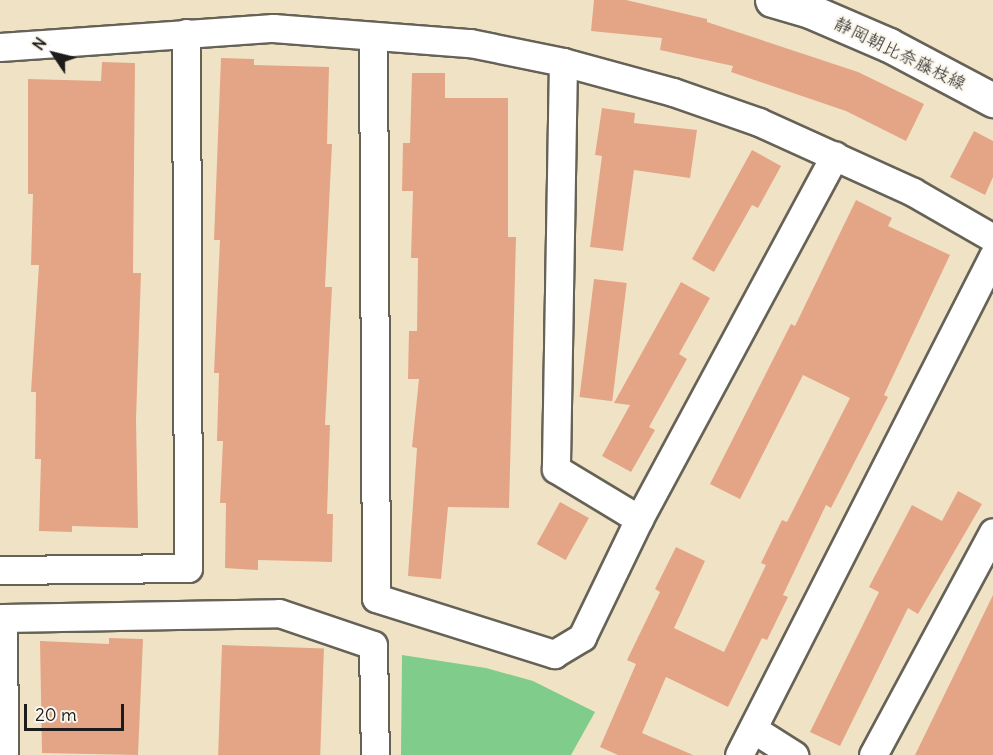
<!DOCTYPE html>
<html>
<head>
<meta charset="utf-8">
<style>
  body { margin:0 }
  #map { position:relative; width:993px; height:755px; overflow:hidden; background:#f0e3c5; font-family:Delius,"Klee One",sans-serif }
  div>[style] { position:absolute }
  .green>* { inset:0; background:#7fcc8b }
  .building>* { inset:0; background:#e4a586; transform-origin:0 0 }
  .roads { filter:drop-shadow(2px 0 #666257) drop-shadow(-2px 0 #666257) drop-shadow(0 2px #666257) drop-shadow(0 -2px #666257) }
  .street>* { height:27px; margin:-13.5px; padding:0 13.5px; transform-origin:13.5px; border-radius:13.5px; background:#fff }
  .secondary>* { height:33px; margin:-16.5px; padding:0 16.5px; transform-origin:16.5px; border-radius:16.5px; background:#fff }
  span { translate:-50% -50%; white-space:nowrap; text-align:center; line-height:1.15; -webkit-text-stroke:4.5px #fbf7ec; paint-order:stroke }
  .street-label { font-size:18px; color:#1c1c1c }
  .north { position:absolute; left:24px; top:24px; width:60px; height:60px; -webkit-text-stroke:4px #fbf7ec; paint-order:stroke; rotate:305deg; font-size:16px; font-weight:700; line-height:24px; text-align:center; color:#1c1c1c }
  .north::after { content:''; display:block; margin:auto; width:21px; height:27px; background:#1c1c1c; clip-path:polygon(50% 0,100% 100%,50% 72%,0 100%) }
  .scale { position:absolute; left:24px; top:704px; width:100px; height:27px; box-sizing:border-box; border:3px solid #1c1c1c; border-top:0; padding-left:8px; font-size:18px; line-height:21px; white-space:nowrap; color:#1c1c1c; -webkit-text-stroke:4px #fbf7ec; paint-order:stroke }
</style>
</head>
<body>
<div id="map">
  <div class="green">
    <i style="clip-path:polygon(402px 655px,486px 668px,533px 681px,595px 712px,571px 755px,401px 755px)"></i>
  </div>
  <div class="building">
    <i style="clip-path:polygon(594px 0,626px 0,707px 19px,707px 22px,858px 72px,924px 104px,906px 141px,846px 111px,731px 72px,733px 66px,660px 50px,662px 38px,591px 31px)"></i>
    <i style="clip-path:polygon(221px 58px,254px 59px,254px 65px,329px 67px,327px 144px,332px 144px,325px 287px,332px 287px,325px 425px,330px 425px,327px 514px,333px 514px,332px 562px,258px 560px,258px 570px,225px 568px,226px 503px,220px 503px,223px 441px,217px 441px,219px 373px,214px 373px,220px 240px,214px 240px)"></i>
    <i style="clip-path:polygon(102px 62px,135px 63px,133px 273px,141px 273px,136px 419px,138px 528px,72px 526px,72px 532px,39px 531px,41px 459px,35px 459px,36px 392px,31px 392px,39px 265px,31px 265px,33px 194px,28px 194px,28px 79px,101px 81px)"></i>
    <i style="clip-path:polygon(412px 73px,445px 73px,445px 98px,508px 98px,508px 237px,516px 237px,509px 508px,448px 507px,441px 579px,408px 576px,417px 448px,412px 447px,419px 379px,408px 379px,409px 331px,417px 331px,418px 258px,411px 258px,413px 191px,402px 191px,403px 143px,410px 143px)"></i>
    <i style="clip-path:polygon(602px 108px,635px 113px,634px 123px,697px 130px,690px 178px,634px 170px,623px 251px,590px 247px,602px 156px,595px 155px)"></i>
    <i style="clip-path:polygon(974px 131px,993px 141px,993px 177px,985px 195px,950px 177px)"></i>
    <i style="clip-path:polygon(752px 150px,781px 166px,758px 208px,752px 205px,714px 272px,692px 259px)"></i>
    <i style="clip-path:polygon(856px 200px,892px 218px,888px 226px,950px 255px,884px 395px,888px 397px,831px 508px,826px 505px,783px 595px,788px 597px,767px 640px,762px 638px,728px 707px,666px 677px,642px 733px,693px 755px,618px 755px,600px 747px,636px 664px,627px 660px,660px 592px,655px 589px,676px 547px,705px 561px,674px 628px,724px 652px,766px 565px,761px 563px,782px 520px,787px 522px,850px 398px,803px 375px,740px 499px,710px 484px,791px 324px,795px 326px)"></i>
    <i style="left:594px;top:279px;width:33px;height:119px;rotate:7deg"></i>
    <i style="clip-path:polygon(681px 282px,710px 298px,679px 354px,687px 359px,649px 427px,655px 430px,631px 472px,602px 456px,630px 405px,614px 403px)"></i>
    <i style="clip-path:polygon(958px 491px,982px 504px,918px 614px,908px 608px,840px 746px,810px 732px,879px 592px,869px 587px,912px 505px,942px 521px)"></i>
    <i style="left:560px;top:502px;width:33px;height:48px;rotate:29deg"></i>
    <i style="clip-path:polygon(993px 595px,993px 755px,915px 755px,955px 673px)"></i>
    <i style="clip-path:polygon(109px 638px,143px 639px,138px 755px,42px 753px,40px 641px,109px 644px)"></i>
    <i style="left:222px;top:645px;width:102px;height:110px;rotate:2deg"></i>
  </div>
  <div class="roads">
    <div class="street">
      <i style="left:373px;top:37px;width:561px;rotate:89.69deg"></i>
      <i style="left:376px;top:598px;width:187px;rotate:17.5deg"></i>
      <i style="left:554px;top:654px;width:33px;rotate:-31deg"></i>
      <i style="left:582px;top:637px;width:131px;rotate:-64.2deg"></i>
      <i style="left:639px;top:519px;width:413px;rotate:-61.7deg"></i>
      <i style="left:0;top:47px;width:274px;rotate:-4deg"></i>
      <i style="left:273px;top:28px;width:198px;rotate:4.4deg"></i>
      <i style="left:470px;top:43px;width:95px;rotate:11.5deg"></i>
      <i style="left:563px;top:62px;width:114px;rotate:15.3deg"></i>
      <i style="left:673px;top:92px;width:91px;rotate:19.2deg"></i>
      <i style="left:759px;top:122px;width:169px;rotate:24.4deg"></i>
      <i style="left:913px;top:192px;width:92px;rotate:29.9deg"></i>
      <i style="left:563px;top:62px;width:407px;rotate:91deg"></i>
      <i style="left:556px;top:469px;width:97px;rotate:31.1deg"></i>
      <i style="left:0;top:570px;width:188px;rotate:-0.6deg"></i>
      <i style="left:188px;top:568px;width:535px;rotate:-90.21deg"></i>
      <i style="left:753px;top:729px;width:49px;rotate:32.4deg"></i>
      <i style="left:4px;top:755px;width:137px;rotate:-90.4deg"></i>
      <i style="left:3px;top:618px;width:276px;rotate:-1deg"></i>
      <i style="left:279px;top:613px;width:99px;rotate:18.8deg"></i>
      <i style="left:373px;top:645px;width:110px;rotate:89deg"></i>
      <i style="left:739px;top:755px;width:560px;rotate:-63.02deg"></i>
      <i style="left:873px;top:755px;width:253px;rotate:-61.7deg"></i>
    </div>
    <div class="secondary">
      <i style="left:772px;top:0;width:40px;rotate:16deg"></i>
      <i style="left:810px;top:11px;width:86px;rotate:23.3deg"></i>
      <i style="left:889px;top:45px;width:118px;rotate:27.9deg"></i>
    </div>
  </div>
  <div class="street-label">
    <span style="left:900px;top:54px;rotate:26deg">静岡朝比奈藤枝線</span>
  </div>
  <div class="north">N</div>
  <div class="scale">20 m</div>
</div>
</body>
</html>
